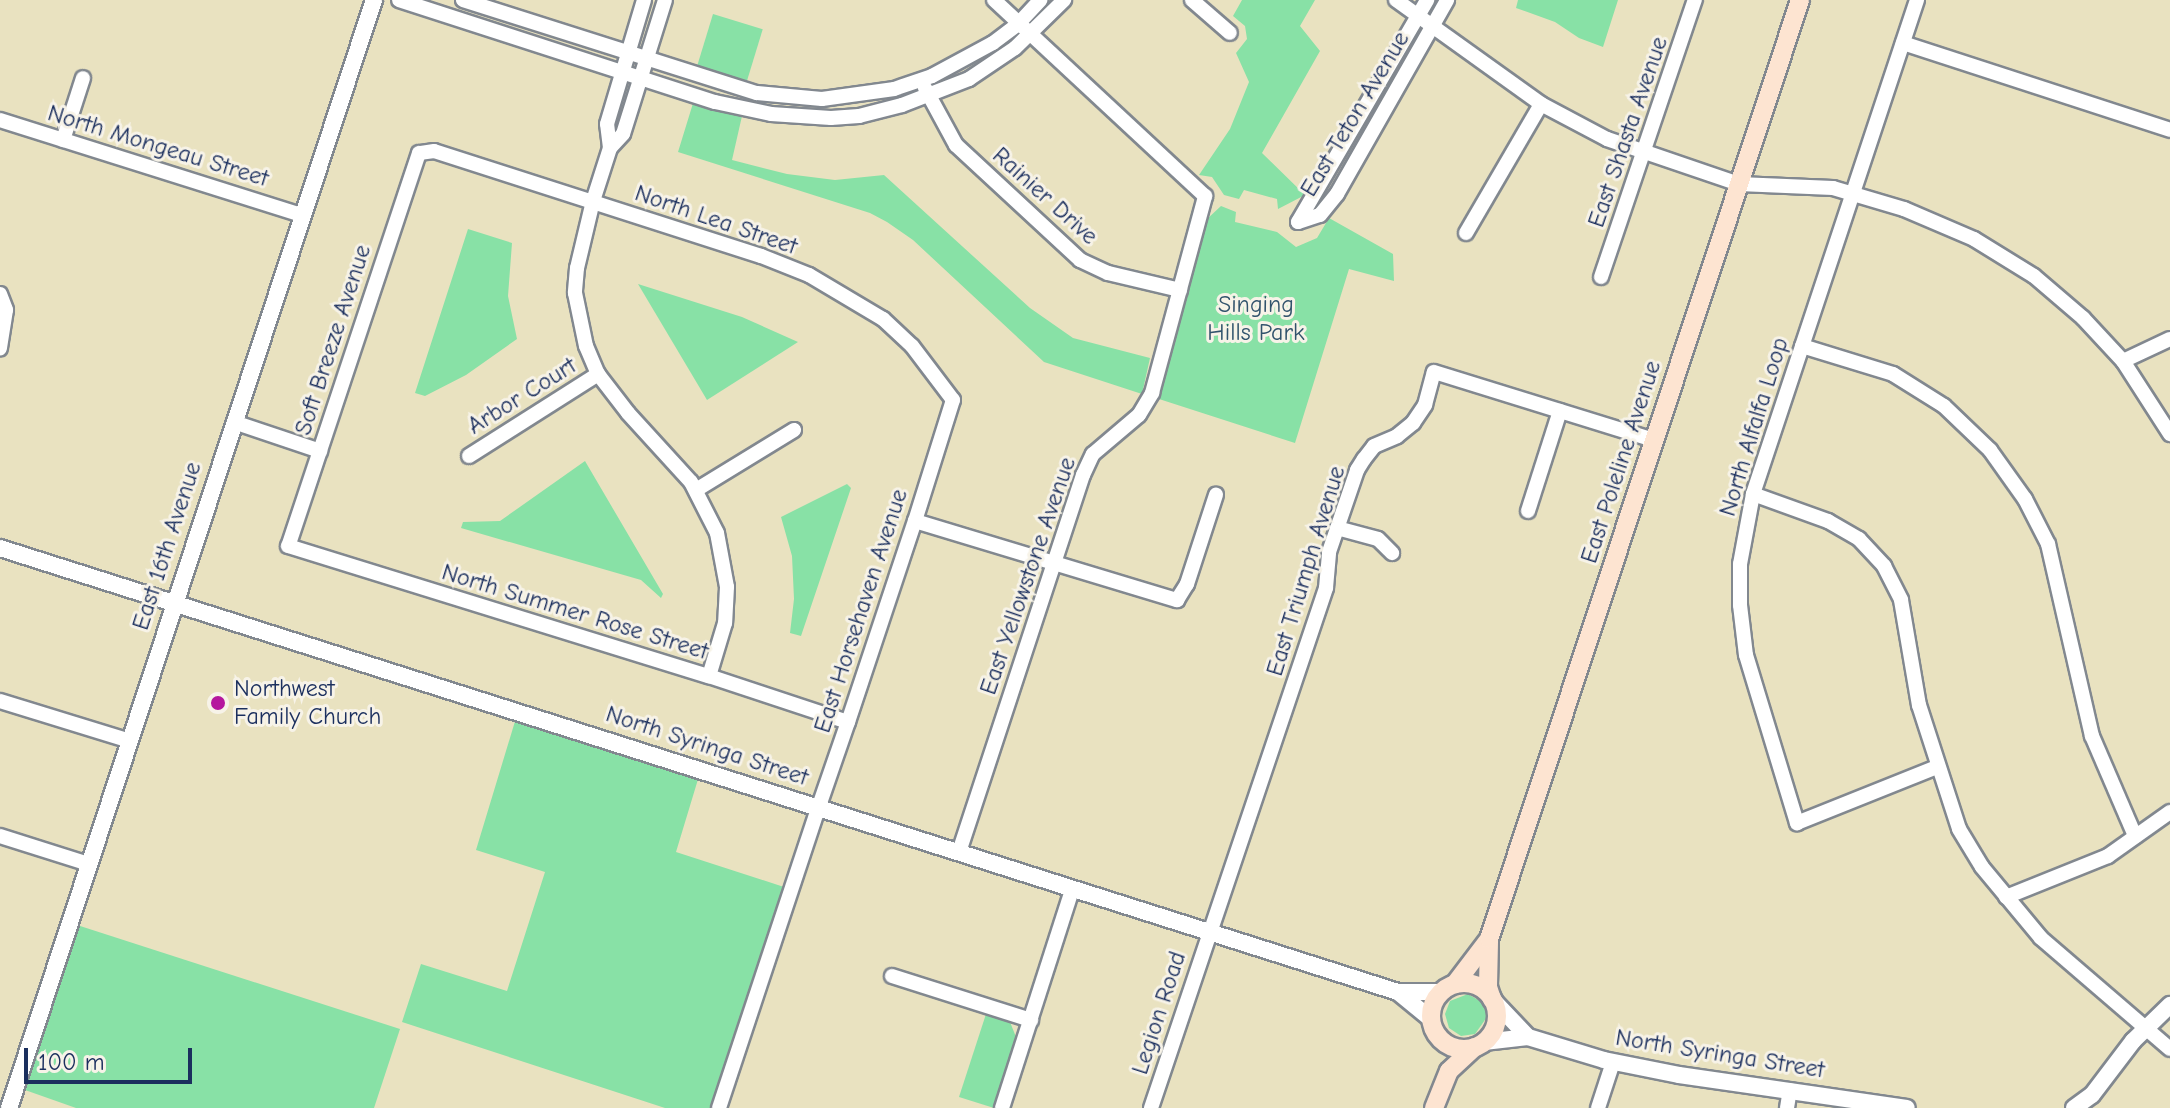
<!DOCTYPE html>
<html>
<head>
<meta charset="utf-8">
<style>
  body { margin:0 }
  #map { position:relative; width:2170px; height:1108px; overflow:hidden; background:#e9e2c0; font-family:"Comic Neue",sans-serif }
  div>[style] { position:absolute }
  .green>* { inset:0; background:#88e1a6; transform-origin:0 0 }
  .roads { filter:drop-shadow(2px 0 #82888f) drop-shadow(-2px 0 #82888f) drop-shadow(0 2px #82888f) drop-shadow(0 -2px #82888f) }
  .minor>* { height:14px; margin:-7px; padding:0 7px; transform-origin:7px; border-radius:7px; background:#fff }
  .tertiary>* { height:16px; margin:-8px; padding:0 8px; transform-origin:8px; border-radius:8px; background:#fff }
  .secondary>* { height:18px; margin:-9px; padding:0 9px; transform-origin:9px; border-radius:9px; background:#fde4d1 }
  .secondary>.ring { margin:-9px; padding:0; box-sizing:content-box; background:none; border:18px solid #fde4d1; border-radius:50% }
  .dots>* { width:22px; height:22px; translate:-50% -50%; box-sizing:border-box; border:4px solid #f7f3e8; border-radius:50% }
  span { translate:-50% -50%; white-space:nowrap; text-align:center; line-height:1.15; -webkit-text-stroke:6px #f7f3e8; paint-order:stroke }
  .street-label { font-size:24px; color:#1b2f5e }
  .park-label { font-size:24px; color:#31536c }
  .poi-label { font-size:24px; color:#1b2f5e }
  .left { translate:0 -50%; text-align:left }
  .scale { position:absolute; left:24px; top:1048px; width:168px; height:36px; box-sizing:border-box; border:4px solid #1b2f5e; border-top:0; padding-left:10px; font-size:24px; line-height:28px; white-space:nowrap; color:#1b2f5e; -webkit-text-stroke:6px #f7f3e8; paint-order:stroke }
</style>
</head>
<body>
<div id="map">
  <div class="green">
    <i style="clip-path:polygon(1242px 0,1315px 0,1300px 26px,1320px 51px,1262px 153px,1305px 195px,1278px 209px,1277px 199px,1244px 190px,1239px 199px,1224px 195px,1212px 177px,1199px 175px,1230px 129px,1249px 82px,1236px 53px,1247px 39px,1245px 26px,1233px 16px)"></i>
    <i style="clip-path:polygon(1518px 0,1618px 0,1603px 47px,1579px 38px,1555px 22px,1516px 8px)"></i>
    <i style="left:713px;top:14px;width:52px;height:59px;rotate:17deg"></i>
    <i style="clip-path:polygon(694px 100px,742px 116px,732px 160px,787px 174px,835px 180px,884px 175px,1030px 308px,1073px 338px,1150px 358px,1142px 394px,1044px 362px,913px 240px,887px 222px,870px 213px,678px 152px)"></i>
    <i style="clip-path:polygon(1221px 206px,1236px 212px,1235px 222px,1277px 232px,1296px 247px,1317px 238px,1329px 218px,1393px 254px,1394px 281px,1349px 269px,1295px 443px,1159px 399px,1206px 220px)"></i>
    <i style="clip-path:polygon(468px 229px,512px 243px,508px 296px,517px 339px,466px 375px,425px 396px,415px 393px)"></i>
    <i style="clip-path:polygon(638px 284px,742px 317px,798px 342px,707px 400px)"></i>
    <i style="clip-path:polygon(585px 461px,663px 594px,661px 598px,641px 580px,461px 528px,463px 522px,500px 521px)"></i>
    <i style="clip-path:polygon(847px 484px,851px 488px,801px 636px,790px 633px,794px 599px,792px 556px,781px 517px)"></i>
    <i style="clip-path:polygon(516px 718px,699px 776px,676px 852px,784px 887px,712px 1108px,665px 1108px,402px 1022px,421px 964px,507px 991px,545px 872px,476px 850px)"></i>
    <i style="clip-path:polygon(77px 925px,400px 1029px,374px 1108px,76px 1108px,25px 1090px)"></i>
    <i style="clip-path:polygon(1468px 994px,1485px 1004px,1487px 1017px,1475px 1034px,1461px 1036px,1449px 1028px,1445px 1014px,1450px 1001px)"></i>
    <i style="clip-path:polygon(986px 1014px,1010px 1022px,1016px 1037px,994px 1108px,959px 1097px)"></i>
  </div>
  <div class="roads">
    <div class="minor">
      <i style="left:399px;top:0;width:332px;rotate:17.9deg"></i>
      <i style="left:715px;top:102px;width:57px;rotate:12.1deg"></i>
      <i style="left:771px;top:114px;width:60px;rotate:3.8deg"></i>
      <i style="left:831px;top:118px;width:28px;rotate:-4deg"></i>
      <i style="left:859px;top:116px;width:44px;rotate:-14.3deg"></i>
      <i style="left:902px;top:105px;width:72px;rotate:-21.2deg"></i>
      <i style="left:969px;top:79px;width:55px;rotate:-34deg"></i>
      <i style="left:1015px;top:48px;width:69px;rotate:-44.4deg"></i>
      <i style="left:463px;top:0;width:308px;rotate:17.6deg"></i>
      <i style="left:757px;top:93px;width:65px;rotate:5.3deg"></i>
      <i style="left:822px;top:99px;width:73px;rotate:-7.9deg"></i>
      <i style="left:894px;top:89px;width:40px;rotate:-18.9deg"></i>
      <i style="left:932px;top:76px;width:69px;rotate:-28.4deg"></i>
      <i style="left:993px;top:43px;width:31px;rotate:-37deg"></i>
      <i style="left:1018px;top:24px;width:33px;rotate:-47deg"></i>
      <i style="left:665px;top:0;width:140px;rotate:107.4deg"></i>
      <i style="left:623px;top:134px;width:19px;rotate:133deg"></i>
      <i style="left:610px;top:148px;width:56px;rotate:107.8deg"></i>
      <i style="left:593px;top:201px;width:69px;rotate:103.4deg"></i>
      <i style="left:577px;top:268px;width:25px;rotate:95deg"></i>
      <i style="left:575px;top:293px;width:54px;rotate:78.3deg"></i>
      <i style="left:586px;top:346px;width:30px;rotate:67deg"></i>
      <i style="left:598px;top:374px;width:49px;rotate:52.4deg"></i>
      <i style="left:628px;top:413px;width:93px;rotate:47.6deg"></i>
      <i style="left:691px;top:482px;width:57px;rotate:63deg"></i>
      <i style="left:717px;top:533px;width:55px;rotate:79.5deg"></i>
      <i style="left:727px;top:587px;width:36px;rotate:93deg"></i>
      <i style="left:725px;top:623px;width:55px;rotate:106.8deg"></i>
      <i style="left:1192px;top:0;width:50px;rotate:41deg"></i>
      <i style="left:1396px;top:0;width:178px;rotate:35.6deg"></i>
      <i style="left:1541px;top:104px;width:75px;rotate:27.9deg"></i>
      <i style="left:1607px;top:139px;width:139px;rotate:18.8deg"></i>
      <i style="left:1739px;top:184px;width:94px;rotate:2.4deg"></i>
      <i style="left:1833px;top:188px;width:74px;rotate:16.5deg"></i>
      <i style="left:1904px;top:209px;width:76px;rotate:23.2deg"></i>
      <i style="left:1974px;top:239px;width:70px;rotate:31.7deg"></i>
      <i style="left:2034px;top:276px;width:65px;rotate:40.6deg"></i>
      <i style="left:2083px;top:318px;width:59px;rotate:47.1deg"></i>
      <i style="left:2123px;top:361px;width:87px;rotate:57.2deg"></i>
      <i style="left:1917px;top:0;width:521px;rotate:108.37deg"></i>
      <i style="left:1753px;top:494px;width:71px;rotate:100.5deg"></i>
      <i style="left:1740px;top:564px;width:41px;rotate:90deg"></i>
      <i style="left:1740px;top:605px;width:50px;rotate:83.2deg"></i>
      <i style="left:1746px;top:655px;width:176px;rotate:73.1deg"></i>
      <i style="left:1797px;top:823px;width:151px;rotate:-21.8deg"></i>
      <i style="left:1903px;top:43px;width:281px;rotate:18deg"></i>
      <i style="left:925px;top:88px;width:65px;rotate:61.5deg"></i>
      <i style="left:956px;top:145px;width:169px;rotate:42.8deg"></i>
      <i style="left:1080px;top:260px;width:31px;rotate:25deg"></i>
      <i style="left:1108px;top:273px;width:74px;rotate:13.3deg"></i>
      <i style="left:0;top:120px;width:317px;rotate:17.5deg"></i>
      <i style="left:63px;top:140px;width:65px;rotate:-72.1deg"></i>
      <i style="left:610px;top:148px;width:24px;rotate:-97deg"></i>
      <i style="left:607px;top:124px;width:129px;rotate:-73.4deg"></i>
      <i style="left:1298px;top:222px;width:23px;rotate:-18deg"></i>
      <i style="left:1320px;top:215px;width:27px;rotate:-51deg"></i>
      <i style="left:1337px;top:194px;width:223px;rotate:-60.4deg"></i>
      <i style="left:1298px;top:222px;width:257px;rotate:-59.8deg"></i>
      <i style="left:1466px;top:233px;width:149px;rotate:-59.8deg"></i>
      <i style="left:1601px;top:277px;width:293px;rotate:-71.3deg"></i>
      <i style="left:0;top:294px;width:17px;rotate:69deg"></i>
      <i style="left:6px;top:310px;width:39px;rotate:99deg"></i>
      <i style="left:1802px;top:346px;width:95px;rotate:17.1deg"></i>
      <i style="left:1893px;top:374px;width:60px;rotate:32.1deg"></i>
      <i style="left:1944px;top:406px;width:64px;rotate:43.7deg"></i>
      <i style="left:1990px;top:450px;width:60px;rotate:54.5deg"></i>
      <i style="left:2025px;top:499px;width:51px;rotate:62.9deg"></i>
      <i style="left:2048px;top:544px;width:197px;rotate:77.1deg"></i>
      <i style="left:2092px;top:736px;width:109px;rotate:66.7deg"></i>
      <i style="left:2123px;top:361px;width:52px;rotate:-25.1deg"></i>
      <i style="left:234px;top:422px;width:91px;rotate:18.6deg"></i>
      <i style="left:469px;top:456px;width:153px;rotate:-32.4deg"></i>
      <i style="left:696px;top:490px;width:115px;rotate:-31.5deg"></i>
      <i style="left:1753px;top:494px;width:80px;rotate:19.8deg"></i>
      <i style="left:1828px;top:521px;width:36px;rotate:30deg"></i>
      <i style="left:1859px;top:539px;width:37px;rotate:47deg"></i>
      <i style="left:1884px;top:566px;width:38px;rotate:63deg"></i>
      <i style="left:1901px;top:600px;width:107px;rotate:80.3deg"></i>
      <i style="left:1919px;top:705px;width:130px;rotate:72.1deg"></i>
      <i style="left:1959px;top:829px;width:44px;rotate:58.8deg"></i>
      <i style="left:1982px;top:867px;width:92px;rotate:50.3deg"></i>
      <i style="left:2041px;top:938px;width:170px;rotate:40.7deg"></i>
      <i style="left:1528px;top:511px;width:105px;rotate:-72.3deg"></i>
      <i style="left:915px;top:521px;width:274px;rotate:16.8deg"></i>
      <i style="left:1177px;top:600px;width:19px;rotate:-58deg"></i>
      <i style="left:1187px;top:584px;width:94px;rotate:-72deg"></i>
      <i style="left:1337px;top:528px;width:42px;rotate:15deg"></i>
      <i style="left:1378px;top:539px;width:20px;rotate:45deg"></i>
      <i style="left:0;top:701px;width:136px;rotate:17.1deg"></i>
      <i style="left:0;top:836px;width:93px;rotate:17.5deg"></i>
      <i style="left:959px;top:852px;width:397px;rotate:-71.8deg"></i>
      <i style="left:1083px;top:475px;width:23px;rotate:-65deg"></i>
      <i style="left:1093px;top:454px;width:60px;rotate:-40.3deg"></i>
      <i style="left:1139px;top:415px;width:26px;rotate:-59deg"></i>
      <i style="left:1152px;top:393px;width:204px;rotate:-74.9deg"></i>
      <i style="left:1205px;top:196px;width:288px;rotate:-137.1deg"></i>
      <i style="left:2006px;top:897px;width:110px;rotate:-21.9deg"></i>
      <i style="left:2108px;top:856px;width:76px;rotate:-35.4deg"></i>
      <i style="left:892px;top:976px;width:146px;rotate:17.6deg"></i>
      <i style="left:719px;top:1108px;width:318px;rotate:-71.7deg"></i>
      <i style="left:819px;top:806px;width:89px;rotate:-71deg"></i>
      <i style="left:848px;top:722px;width:212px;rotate:-71.6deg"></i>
      <i style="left:915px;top:521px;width:127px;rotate:-72.6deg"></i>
      <i style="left:953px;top:400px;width:68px;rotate:-127.2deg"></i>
      <i style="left:912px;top:346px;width:40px;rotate:-137deg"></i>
      <i style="left:883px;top:319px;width:86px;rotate:-149.3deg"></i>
      <i style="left:809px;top:275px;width:52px;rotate:-158.4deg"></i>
      <i style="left:761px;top:256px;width:343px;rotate:-162.2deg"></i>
      <i style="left:434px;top:151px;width:15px;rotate:172deg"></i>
      <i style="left:419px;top:153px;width:414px;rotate:108.4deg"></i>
      <i style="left:288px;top:546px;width:441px;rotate:17.2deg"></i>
      <i style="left:709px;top:676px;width:146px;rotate:18.3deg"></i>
      <i style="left:1002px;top:1108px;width:229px;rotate:-72.2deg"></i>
      <i style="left:1151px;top:1108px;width:549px;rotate:-71.4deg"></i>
      <i style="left:1326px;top:588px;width:36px;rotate:-85deg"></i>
      <i style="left:1329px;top:552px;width:87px;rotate:-71.1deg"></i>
      <i style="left:1357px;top:470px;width:13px;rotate:-58deg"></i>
      <i style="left:1364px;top:459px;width:16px;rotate:-52deg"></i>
      <i style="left:1374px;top:446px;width:25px;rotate:-23deg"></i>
      <i style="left:1397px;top:436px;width:21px;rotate:-39deg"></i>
      <i style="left:1413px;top:423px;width:22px;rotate:-56deg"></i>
      <i style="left:1425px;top:405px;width:34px;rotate:-75deg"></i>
      <i style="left:1434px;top:372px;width:229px;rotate:17.2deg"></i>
      <i style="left:1598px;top:1108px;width:48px;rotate:-71.9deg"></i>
      <i style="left:1787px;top:1108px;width:18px;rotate:-81deg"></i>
    </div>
    <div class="tertiary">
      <i style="left:0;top:548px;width:1467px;rotate:17.62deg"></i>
      <i style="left:1398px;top:992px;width:43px"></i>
      <i style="left:1398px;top:992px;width:43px;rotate:39.3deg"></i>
      <i style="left:1492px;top:999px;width:52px;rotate:46.5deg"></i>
      <i style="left:1528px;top:1037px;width:79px;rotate:16.8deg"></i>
      <i style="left:1604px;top:1060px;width:76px;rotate:11.3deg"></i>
      <i style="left:1679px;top:1075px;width:230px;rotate:8.2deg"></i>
      <i style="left:1484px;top:1042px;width:44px;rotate:-6.5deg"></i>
      <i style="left:9px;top:1108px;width:1167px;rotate:-71.77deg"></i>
      <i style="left:2074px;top:1108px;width:22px;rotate:-36deg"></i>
      <i style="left:2092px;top:1095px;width:68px;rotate:-52.8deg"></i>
      <i style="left:2133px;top:1041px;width:52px;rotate:-44.2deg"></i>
    </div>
    <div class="secondary">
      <i style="left:1489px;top:942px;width:45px;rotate:91.3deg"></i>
      <i style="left:1488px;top:987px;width:13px;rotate:72deg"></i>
      <i class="ring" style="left:1431px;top:983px;width:48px;height:48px"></i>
      <i style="left:1455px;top:984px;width:56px;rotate:-52.9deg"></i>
      <i style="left:1489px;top:939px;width:989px;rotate:-71.67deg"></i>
      <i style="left:1434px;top:1108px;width:40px;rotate:-68deg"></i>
      <i style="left:1449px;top:1071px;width:35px;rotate:-43deg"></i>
    </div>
  </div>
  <div class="dots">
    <i style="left:218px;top:703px;background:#b5179e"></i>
  </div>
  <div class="street-label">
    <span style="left:1355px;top:114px;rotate:-59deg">East Teton Avenue</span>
    <span style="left:1628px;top:132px;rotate:-71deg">East Shasta Avenue</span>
    <span style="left:158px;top:146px;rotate:17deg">North Mongeau Street</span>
    <span style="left:1045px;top:196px;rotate:42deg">Rainier Drive</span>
    <span style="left:716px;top:220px;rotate:19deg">North Lea Street</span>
    <span style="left:333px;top:340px;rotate:-72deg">Soft Breeze Avenue</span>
    <span style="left:522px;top:396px;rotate:-32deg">Arbor Court</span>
    <span style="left:1754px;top:427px;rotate:-73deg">North Alfalfa Loop</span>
    <span style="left:1621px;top:462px;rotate:-72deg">East Poleline Avenue</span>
    <span style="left:167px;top:546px;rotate:-72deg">East 16th Avenue</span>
    <span style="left:1306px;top:571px;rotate:-73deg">East Triumph Avenue</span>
    <span style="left:1028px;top:576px;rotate:-71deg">East Yellowstone Avenue</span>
    <span style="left:861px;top:611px;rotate:-72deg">East Horsehaven Avenue</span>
    <span style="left:575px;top:612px;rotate:17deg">North Summer Rose Street</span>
    <span style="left:707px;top:746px;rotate:18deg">North Syringa Street</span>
    <span style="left:1159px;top:1013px;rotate:-72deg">Legion Road</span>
    <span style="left:1720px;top:1054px;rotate:9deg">North Syringa Street</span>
  </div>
  <div class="park-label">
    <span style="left:1256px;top:319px">Singing<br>Hills Park</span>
  </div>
  <div class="poi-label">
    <span class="left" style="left:234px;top:703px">Northwest<br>Family Church</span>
  </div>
  <div class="scale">100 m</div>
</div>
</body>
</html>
